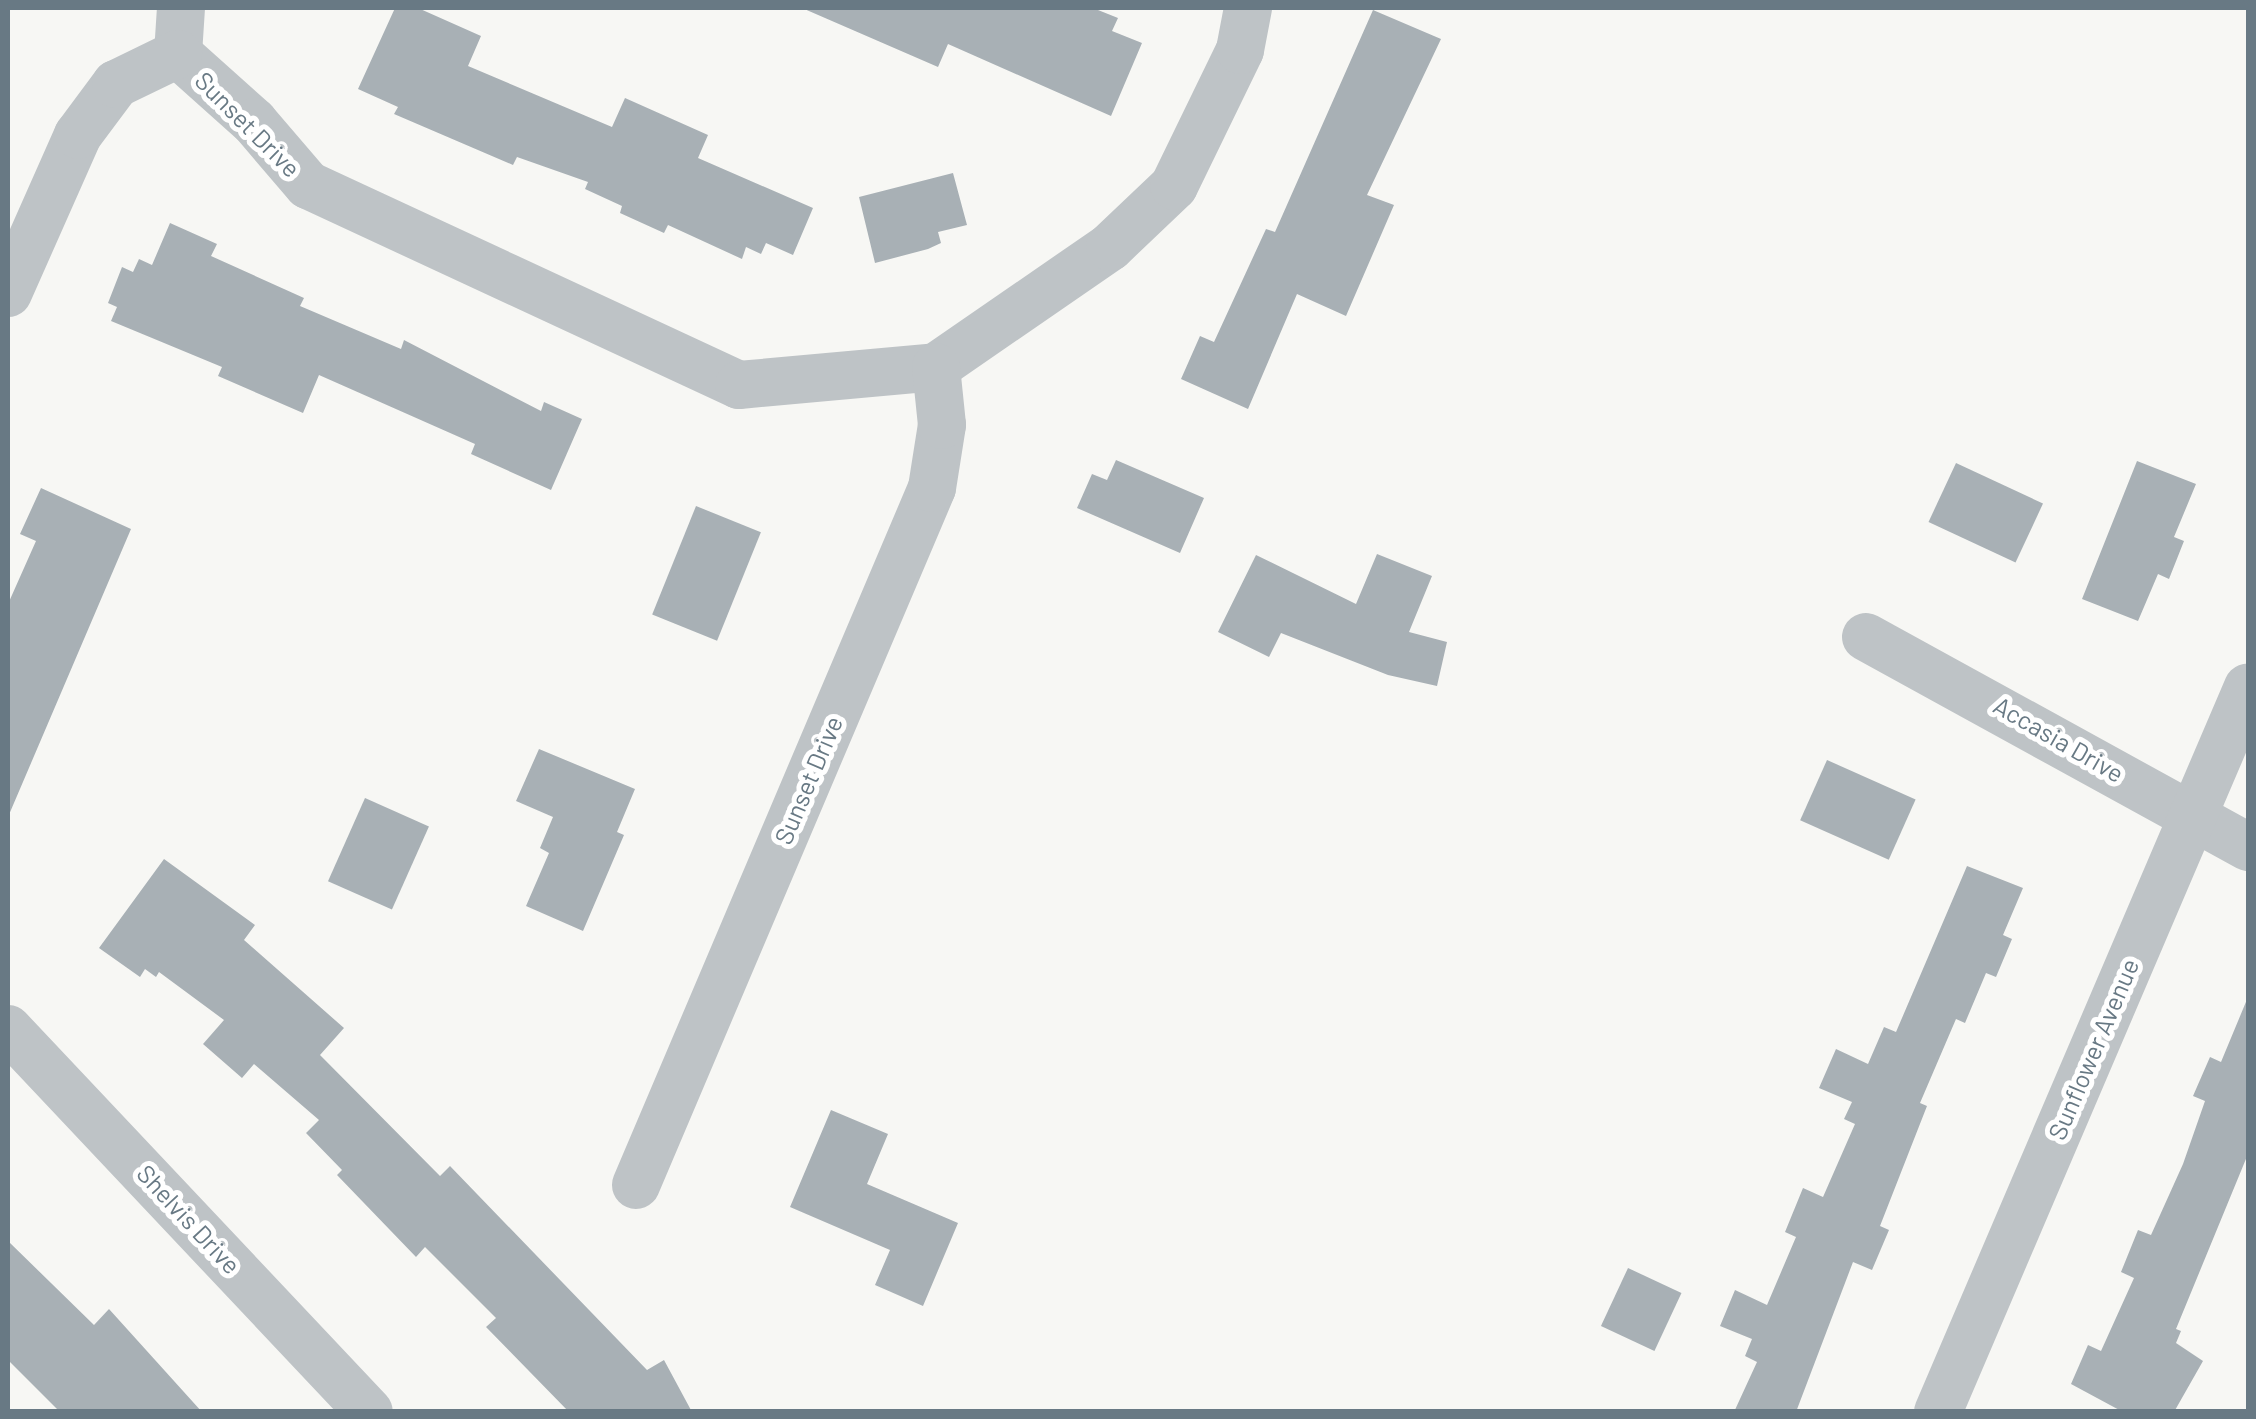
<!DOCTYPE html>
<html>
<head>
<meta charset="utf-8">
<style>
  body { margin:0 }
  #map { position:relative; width:2256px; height:1419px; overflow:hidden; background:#f7f7f4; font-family:Barlow,sans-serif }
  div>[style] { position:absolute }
  .building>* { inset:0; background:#a8b0b5; transform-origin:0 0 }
  .minor>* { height:48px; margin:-24px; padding:0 24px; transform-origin:24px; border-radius:24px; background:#bec3c6 }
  span { translate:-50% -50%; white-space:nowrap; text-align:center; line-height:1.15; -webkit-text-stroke:10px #fff; paint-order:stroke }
  .street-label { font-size:25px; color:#687984 }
  .frame { position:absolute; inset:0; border:10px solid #687984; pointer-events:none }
</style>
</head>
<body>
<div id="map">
  <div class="building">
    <i style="clip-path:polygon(395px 8px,418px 8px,481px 36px,468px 66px,612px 127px,625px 98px,708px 135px,698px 158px,813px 208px,793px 255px,766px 243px,761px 254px,746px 247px,742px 259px,668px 225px,664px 233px,620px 213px,622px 206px,585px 189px,588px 182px,517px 157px,513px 165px,394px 114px,398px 107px,358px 89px)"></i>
    <i style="clip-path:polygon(802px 8px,1093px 8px,1118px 18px,1112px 31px,1142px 43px,1111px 116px,948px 44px,938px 67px)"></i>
    <i style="clip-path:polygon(1373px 10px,1441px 39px,1367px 195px,1394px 205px,1346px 316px,1297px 294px,1248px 409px,1181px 379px,1200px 336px,1214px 342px,1266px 229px,1275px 232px)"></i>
    <i style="clip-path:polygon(953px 173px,967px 225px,938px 232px,941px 243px,928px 249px,875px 263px,859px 197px)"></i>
    <i style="clip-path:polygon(170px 223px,217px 244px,211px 256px,304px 298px,300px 306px,401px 349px,404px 340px,541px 411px,544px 402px,582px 419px,551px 490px,471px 454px,475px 444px,319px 375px,303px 413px,218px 376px,222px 367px,111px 321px,117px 307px,108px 303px,122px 267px,133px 272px,139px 259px,152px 265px)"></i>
    <i style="clip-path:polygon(1116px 460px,1204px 498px,1180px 553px,1077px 508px,1092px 474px,1107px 480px)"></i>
    <i style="clip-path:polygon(2137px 461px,2196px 484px,2174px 537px,2184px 541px,2169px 579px,2158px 574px,2138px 621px,2082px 599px)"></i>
    <i style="left:1956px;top:463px;width:96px;height:65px;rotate:25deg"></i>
    <i style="clip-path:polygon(41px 488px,131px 529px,8px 817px,8px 604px,36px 541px,20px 534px)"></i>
    <i style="left:696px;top:506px;width:70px;height:117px;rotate:22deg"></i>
    <i style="clip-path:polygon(1377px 554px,1432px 576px,1409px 632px,1447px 642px,1437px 686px,1388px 675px,1281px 633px,1269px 657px,1218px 632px,1256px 555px,1356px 604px)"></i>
    <i style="clip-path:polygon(539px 749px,635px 789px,617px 832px,624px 835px,583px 931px,526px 906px,549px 853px,540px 848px,553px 817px,516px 801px)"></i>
    <i style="left:1827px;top:760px;width:97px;height:66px;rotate:24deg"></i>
    <i style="left:365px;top:798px;width:70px;height:91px;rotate:24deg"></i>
    <i style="clip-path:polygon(164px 859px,255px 925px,244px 940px,344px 1028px,320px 1055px,440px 1176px,450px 1166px,647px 1370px,664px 1360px,692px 1412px,569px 1412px,486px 1327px,496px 1318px,425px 1247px,416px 1257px,337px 1175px,342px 1170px,306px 1133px,319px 1120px,254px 1064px,242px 1078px,203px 1044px,224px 1020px,159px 972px,156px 977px,145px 969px,140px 977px,99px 948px)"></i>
    <i style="clip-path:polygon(1967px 866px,2023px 888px,2003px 935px,2012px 939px,1996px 977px,1986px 973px,1965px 1023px,1956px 1019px,1920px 1103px,1927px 1106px,1880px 1226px,1889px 1230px,1872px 1270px,1853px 1262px,1796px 1412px,1734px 1412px,1757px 1362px,1745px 1356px,1752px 1339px,1720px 1326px,1735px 1290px,1767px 1305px,1796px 1237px,1785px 1232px,1803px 1188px,1823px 1197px,1855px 1124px,1844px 1119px,1852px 1102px,1819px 1088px,1836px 1049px,1868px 1064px,1884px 1027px,1896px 1032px)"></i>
    <i style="clip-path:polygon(2248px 997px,2248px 1154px,2176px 1329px,2181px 1331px,2176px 1343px,2203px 1361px,2174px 1412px,2123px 1412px,2071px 1384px,2088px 1345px,2101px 1351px,2134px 1278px,2121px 1272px,2138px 1230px,2151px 1235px,2183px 1164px,2205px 1101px,2193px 1096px,2210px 1057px,2221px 1062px)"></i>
    <i style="clip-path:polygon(831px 1110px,888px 1134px,867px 1184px,958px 1223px,923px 1306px,875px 1285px,890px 1250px,790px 1207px)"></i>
    <i style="clip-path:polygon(8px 1241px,94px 1325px,109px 1309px,202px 1412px,60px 1412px,8px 1360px)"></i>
    <i style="left:1628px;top:1268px;width:59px;height:64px;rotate:25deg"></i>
  </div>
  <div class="minor">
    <i style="left:178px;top:54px;width:102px;rotate:41.8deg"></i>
    <i style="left:254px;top:122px;width:83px;rotate:49.4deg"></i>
    <i style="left:308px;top:185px;width:475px;rotate:24.9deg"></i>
    <i style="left:739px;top:385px;width:198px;rotate:-5.2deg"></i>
    <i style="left:936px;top:367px;width:211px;rotate:-34.6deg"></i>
    <i style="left:1110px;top:247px;width:88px;rotate:-43.6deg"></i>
    <i style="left:1174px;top:186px;width:151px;rotate:-64.1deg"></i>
    <i style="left:1240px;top:50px;width:43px;rotate:-79.2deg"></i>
    <i style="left:178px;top:54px;width:46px;rotate:-86.3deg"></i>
    <i style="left:8px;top:293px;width:173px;rotate:-66.1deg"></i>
    <i style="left:78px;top:135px;width:64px;rotate:-53.3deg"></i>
    <i style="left:116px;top:84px;width:69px;rotate:-25.8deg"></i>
    <i style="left:1866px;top:637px;width:436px;rotate:28.8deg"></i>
    <i style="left:8px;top:1029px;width:526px;rotate:46.69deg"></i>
    <i style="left:636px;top:1185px;width:757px;rotate:-66.99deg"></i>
    <i style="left:932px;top:488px;width:64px;rotate:-81deg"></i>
    <i style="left:942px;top:425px;width:58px;rotate:-95.9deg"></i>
    <i style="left:1938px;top:1412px;width:788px;rotate:-66.85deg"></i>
  </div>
  <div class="street-label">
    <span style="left:248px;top:124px;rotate:45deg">Sunset Drive</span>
    <span style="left:2059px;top:739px;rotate:30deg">Accasia Drive</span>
    <span style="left:808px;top:780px;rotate:-67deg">Sunset Drive</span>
    <span style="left:2093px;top:1049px;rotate:-67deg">Sunflower Avenue</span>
    <span style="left:189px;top:1219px;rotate:47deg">Shelvis Drive</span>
  </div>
  <div class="frame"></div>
</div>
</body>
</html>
